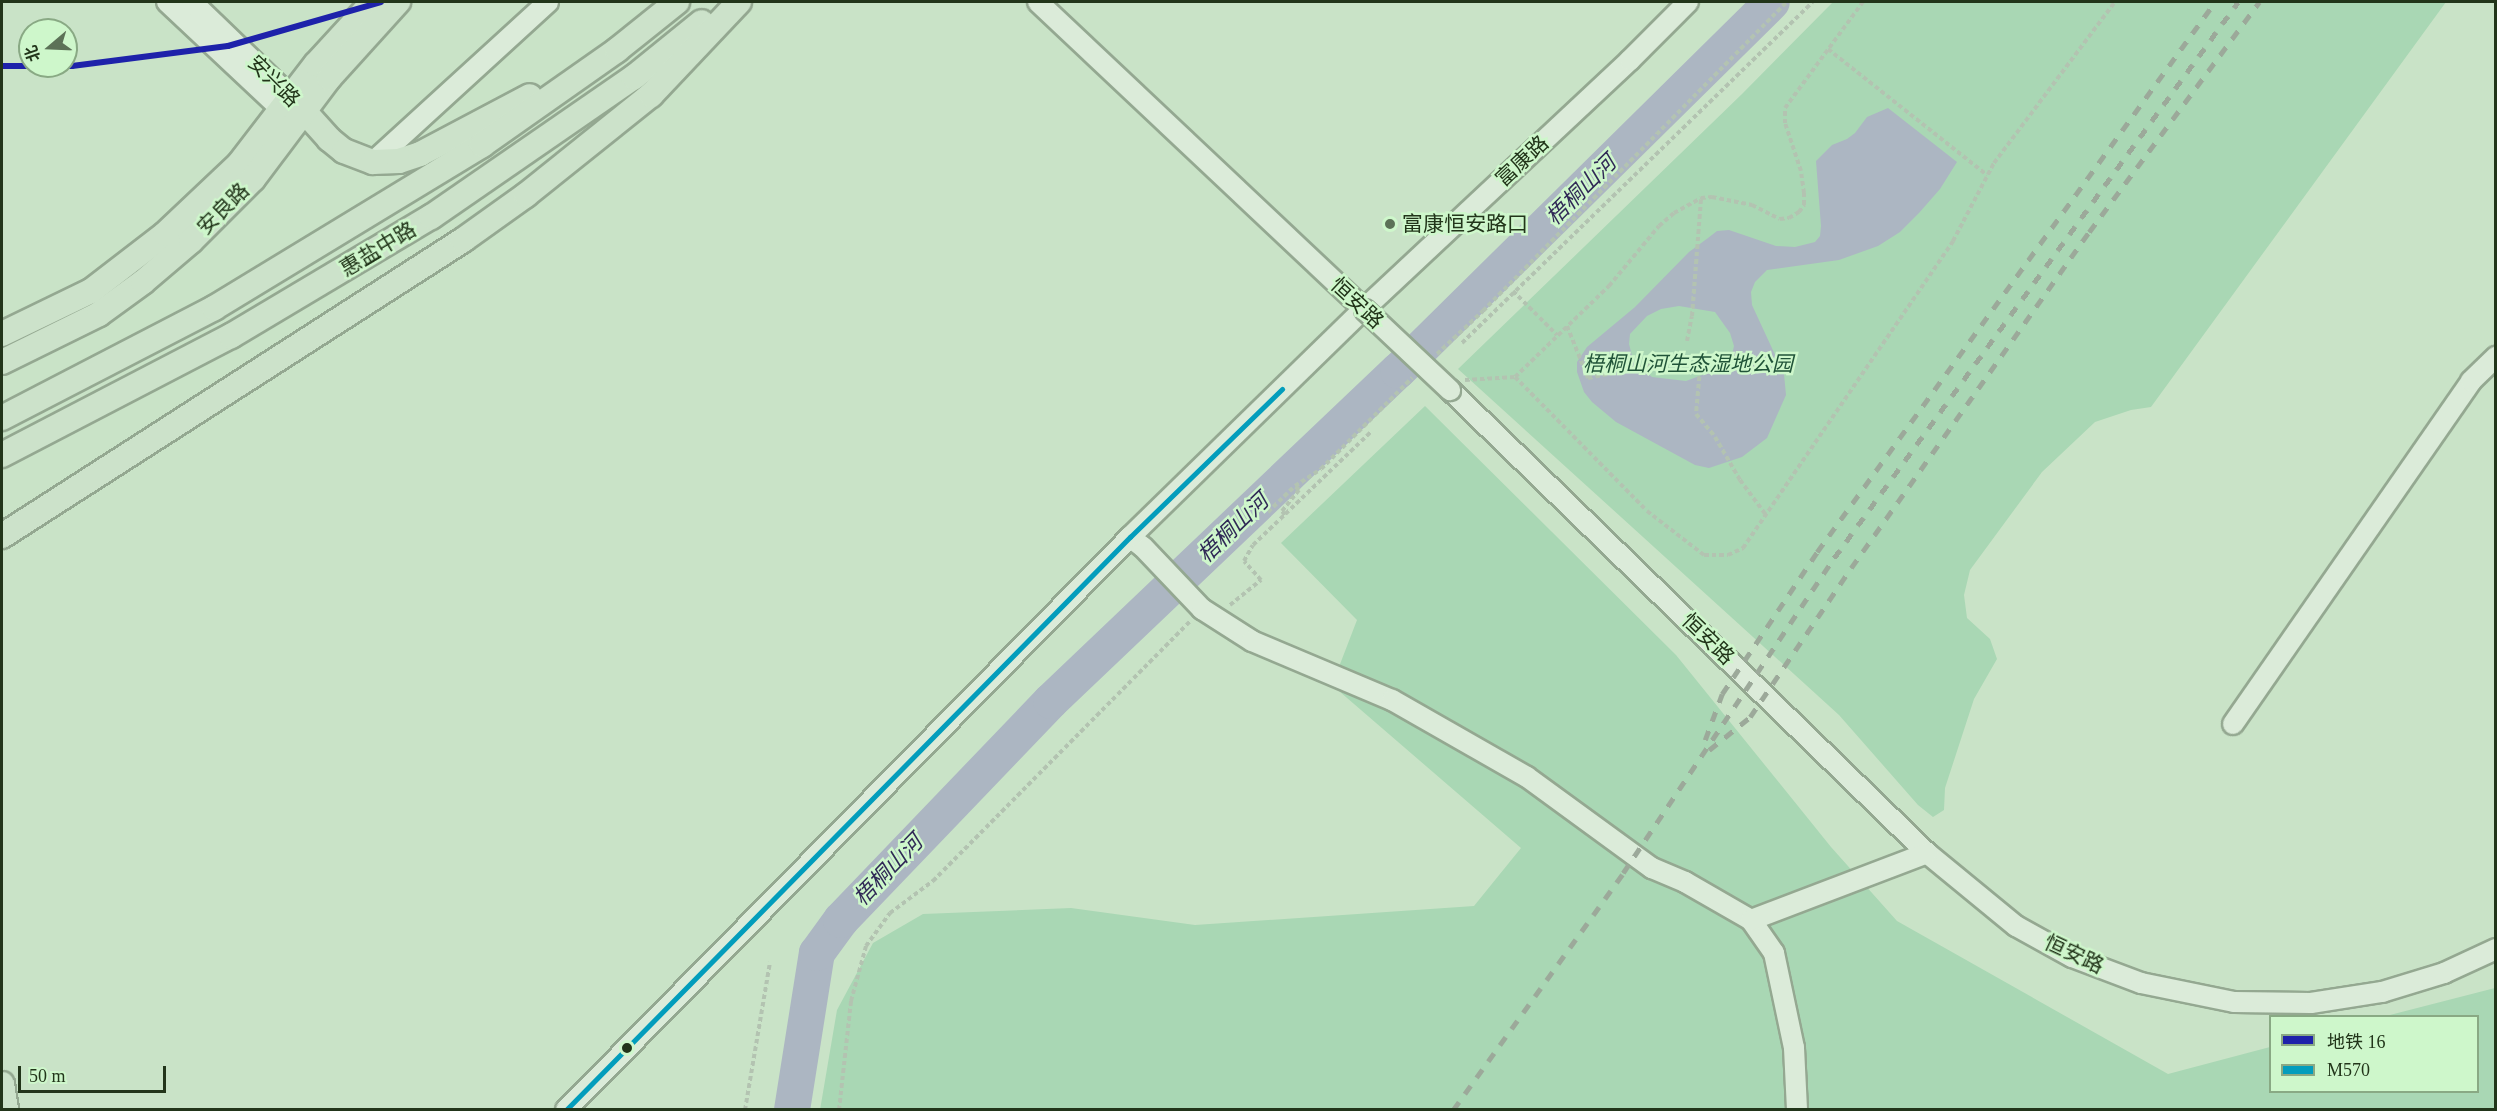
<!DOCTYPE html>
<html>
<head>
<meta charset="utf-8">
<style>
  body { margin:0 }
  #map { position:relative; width:2497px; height:1111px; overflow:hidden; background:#c9e3c7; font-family:"Times New Roman","Noto Sans SC",serif }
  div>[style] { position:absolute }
  .green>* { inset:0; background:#a9d7b4 }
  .water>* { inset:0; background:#acb6c2 }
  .river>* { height:36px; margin:-18px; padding:0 18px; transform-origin:18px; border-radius:18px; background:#acb6c2 }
  .path>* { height:4px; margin-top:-2px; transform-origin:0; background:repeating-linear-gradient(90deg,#b3c3b1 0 4.5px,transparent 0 7.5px) }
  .roads { filter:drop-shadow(2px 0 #94a891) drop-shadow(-2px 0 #94a891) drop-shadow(0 2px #94a891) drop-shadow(0 -2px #94a891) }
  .minor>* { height:20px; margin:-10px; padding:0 10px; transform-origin:10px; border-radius:10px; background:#dbebd9 }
  .major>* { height:24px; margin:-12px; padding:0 12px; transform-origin:12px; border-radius:12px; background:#cce2ca }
  .rail>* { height:4.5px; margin-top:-2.25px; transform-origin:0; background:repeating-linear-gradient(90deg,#9ca99a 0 10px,transparent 0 20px) }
  .bridges { filter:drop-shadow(2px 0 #94a891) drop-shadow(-2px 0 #94a891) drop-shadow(0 2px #94a891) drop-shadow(0 -2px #94a891) }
  .minor-bridge>* { height:20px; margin:-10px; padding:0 10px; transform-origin:10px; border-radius:10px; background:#dbebd9 }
  .bus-1>* { height:4.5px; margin:-2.25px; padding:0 2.25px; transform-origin:2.25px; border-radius:2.25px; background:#039dbc }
  .metro-1>* { height:6px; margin:-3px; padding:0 3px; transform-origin:3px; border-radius:3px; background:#1e22aa }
  .dots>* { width:16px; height:16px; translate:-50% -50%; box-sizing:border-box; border:3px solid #cef7cb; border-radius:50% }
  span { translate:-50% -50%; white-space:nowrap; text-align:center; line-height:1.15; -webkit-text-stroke:5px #cef7cb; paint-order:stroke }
  .street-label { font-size:21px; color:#22351a }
  .poi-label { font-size:21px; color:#22351a }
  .left { translate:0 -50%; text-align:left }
  .park-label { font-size:21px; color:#205338; font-style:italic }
  .water-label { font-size:22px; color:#302956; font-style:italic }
  .frame { position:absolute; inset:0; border:3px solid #22351a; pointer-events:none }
  .legend { position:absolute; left:2269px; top:1015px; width:210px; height:78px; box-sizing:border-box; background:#cef7cb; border:2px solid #89a984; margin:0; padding:8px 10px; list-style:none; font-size:18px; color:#22351a }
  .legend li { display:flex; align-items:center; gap:12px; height:30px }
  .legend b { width:30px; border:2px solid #89a984 }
  .north { position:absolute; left:18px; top:18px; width:60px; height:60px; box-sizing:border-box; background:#cef7cb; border:2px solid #89a984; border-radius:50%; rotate:251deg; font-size:16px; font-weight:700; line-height:24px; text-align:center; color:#22351a }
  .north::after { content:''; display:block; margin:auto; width:21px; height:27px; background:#5c7257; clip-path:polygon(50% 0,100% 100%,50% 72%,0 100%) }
  .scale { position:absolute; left:18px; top:1066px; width:148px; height:27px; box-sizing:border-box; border:3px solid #22351a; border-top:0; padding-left:8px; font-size:18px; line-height:21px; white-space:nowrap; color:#22351a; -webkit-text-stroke:4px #cef7cb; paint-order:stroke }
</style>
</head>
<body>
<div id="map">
  <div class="green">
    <i style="clip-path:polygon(1833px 2px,2446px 2px,2151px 407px,2131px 410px,2095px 422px,2042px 472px,1970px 570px,1964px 595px,1967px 618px,1990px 639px,1997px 659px,1974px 699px,1945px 788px,1944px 810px,1933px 817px,1918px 805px,1839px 715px,1458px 369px,1742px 94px)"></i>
    <i style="clip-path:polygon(1425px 406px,1676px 655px,1831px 847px,1897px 921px,2168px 1074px,2270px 1047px,2270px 1092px,2478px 1092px,2478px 1016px,2386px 1016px,2495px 988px,2495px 1109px,820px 1110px,837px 1010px,873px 943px,923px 914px,1071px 908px,1195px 925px,1474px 906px,1521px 848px,1332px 685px,1357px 620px,1281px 543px)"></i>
  </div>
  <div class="water">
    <i style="clip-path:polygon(evenodd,1888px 108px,1957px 162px,1940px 189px,1919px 213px,1900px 232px,1878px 246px,1839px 260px,1767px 270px,1755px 282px,1751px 292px,1752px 305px,1784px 374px,1786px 395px,1767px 438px,1742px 457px,1709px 468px,1695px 465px,1616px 422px,1592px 402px,1584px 392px,1577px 372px,1577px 362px,1587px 347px,1635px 307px,1689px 252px,1708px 238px,1717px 231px,1729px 230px,1776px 246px,1795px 247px,1815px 242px,1820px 236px,1821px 226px,1816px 161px,1832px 145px,1847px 139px,1855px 133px,1867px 117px,1888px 108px,1679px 306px,1715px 312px,1730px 333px,1734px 346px,1731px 359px,1721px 368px,1686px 381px,1652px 377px,1634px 363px,1629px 344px,1630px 334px,1647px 316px,1661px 309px,1679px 306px)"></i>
  </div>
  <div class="river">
    <i style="left:792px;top:1110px;width:159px;rotate:-81deg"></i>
    <i style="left:817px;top:953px;width:41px;rotate:-54deg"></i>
    <i style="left:841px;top:920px;width:303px;rotate:-46.2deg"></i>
    <i style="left:1051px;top:701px;width:479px;rotate:-43.6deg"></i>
    <i style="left:1398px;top:371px;width:525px;rotate:-44.61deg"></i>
  </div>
  <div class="path">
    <i style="left:1828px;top:49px;width:203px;rotate:38.4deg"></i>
    <i style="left:1513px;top:291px;width:62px;rotate:45deg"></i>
    <i style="left:1567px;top:326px;width:56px;rotate:68deg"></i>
    <i style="left:1588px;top:378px;width:66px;rotate:-11.3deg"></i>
    <i style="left:1653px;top:365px;width:22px;rotate:-27deg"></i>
    <i style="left:1687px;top:341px;width:25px;rotate:-79deg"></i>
    <i style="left:1692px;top:316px;width:117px;rotate:-85.6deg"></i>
    <i style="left:1462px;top:343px;width:489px;rotate:-44.2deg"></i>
    <i style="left:1437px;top:354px;width:63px;rotate:-43.1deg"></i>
    <i style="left:1483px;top:311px;width:433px;rotate:-45.5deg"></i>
    <i style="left:1690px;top:355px;width:17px;rotate:54deg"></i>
    <i style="left:1700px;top:369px;width:45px;rotate:95.1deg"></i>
    <i style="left:1696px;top:414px;width:30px;rotate:50deg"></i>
    <i style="left:1715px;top:437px;width:50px;rotate:59.8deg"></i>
    <i style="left:1740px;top:480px;width:44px;rotate:53.4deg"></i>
    <i style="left:1515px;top:377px;width:131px;rotate:-44.1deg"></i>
    <i style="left:1609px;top:286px;width:78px;rotate:-50.2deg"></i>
    <i style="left:1659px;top:226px;width:20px;rotate:-41deg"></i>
    <i style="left:1674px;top:213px;width:31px;rotate:-29deg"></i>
    <i style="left:1701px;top:198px;width:11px;rotate:-5deg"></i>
    <i style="left:1712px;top:197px;width:41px;rotate:11.3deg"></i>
    <i style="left:1752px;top:205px;width:31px;rotate:27deg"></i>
    <i style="left:1780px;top:219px;width:9px;rotate:-6deg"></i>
    <i style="left:1789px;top:218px;width:12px;rotate:-31deg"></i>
    <i style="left:1799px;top:212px;width:9px;rotate:-54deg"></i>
    <i style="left:1804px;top:205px;width:12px;rotate:-90deg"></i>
    <i style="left:1804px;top:193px;width:22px;rotate:-98deg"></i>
    <i style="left:1801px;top:171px;width:51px;rotate:-108.4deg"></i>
    <i style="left:1785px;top:123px;width:15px;rotate:-90deg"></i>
    <i style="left:1785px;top:108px;width:132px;rotate:-53.7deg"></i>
    <i style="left:1465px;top:380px;width:50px;rotate:-3.4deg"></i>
    <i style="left:1515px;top:377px;width:188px;rotate:45.4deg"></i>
    <i style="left:1647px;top:511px;width:72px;rotate:37.7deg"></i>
    <i style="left:1704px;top:555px;width:24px"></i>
    <i style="left:1728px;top:555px;width:17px;rotate:-25deg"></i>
    <i style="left:1743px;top:548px;width:372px;rotate:-55.6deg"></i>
    <i style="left:1953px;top:241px;width:88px;rotate:-62.3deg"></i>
    <i style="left:1994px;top:163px;width:201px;rotate:-53.1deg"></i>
    <i style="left:1268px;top:512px;width:37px;rotate:-44deg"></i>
    <i style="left:1295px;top:486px;width:31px;rotate:-33deg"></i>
    <i style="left:1321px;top:469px;width:129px;rotate:-45deg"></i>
    <i style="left:1285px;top:515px;width:5px;rotate:-127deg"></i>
    <i style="left:1282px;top:511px;width:27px;rotate:-51deg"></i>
    <i style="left:1299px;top:490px;width:6px;rotate:-135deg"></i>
    <i style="left:1230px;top:605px;width:40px;rotate:-39deg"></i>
    <i style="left:1261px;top:580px;width:25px;rotate:-132deg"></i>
    <i style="left:1244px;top:561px;width:18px;rotate:-61deg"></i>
    <i style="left:1253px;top:545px;width:163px;rotate:-43.8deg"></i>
    <i style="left:745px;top:1110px;width:150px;rotate:-80.4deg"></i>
    <i style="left:839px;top:1110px;width:110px;rotate:-83.7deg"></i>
    <i style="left:851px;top:1001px;width:57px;rotate:-74.7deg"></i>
    <i style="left:866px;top:946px;width:41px;rotate:-54deg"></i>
    <i style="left:890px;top:913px;width:54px;rotate:-36.7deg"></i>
    <i style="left:933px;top:881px;width:366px;rotate:-45.3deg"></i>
  </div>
  <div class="roads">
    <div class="minor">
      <i style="left:167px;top:2px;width:156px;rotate:43.2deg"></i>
      <i style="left:281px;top:109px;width:14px;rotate:12deg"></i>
      <i style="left:192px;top:2px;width:151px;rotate:43.9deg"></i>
      <i style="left:1038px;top:2px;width:449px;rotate:43.3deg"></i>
      <i style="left:373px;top:162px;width:237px;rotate:-42.4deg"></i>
      <i style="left:1450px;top:390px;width:665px;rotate:44.15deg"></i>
      <i style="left:1927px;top:853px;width:115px;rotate:39.4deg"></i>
      <i style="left:2016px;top:926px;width:64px;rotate:29deg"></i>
      <i style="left:2072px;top:957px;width:74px;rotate:20.6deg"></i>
      <i style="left:2141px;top:983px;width:95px;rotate:11.5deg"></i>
      <i style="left:2234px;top:1002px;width:77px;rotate:0.7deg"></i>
      <i style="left:2311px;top:1003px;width:72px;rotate:-8.8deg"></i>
      <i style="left:2382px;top:992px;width:65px;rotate:-17deg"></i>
      <i style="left:2444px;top:973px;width:57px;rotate:-24.8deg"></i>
      <i style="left:1130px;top:537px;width:16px;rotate:38deg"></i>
      <i style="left:1143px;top:547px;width:86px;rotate:46.4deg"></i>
      <i style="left:1202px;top:609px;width:59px;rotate:32.6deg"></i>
      <i style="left:1252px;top:641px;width:152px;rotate:22.9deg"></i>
      <i style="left:1392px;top:700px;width:155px;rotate:29.7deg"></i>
      <i style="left:1527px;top:777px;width:155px;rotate:36.1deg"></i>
      <i style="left:1652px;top:868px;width:36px;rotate:23deg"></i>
      <i style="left:1685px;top:882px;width:76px;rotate:29.9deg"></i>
      <i style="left:1751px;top:920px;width:40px;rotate:55.1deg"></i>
      <i style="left:1774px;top:953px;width:97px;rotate:78.1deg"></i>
      <i style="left:1794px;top:1048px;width:62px;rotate:87.2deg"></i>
      <i style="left:2233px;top:724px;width:417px;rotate:-55.2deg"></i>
      <i style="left:2471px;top:381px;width:35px;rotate:-44deg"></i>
      <i style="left:1751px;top:920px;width:188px;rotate:-20.8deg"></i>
      <i style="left:566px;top:1110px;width:804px;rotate:-45.45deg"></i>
      <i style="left:1130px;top:537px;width:327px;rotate:-44.3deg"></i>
      <i style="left:1364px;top:309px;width:364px;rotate:-43.1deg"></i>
      <i style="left:1630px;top:60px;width:82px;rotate:-45deg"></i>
    </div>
    <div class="major">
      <i style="left:304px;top:111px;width:38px;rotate:48deg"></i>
      <i style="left:329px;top:139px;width:19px;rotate:39deg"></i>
      <i style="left:344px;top:151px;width:31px;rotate:21deg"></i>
      <i style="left:373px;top:162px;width:26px;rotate:-2deg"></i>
      <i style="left:399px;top:161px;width:22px;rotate:-18deg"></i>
      <i style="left:420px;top:154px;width:124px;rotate:-27.8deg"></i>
      <i style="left:2px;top:334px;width:99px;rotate:-25.8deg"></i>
      <i style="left:91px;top:291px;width:93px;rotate:-37.6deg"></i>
      <i style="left:165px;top:234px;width:102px;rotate:-43.4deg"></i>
      <i style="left:239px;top:164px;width:126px;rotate:-52.4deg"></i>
      <i style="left:316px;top:64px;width:84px;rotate:-47.4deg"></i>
      <i style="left:2px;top:362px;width:108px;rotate:-26.3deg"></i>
      <i style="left:99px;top:314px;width:54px;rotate:-36deg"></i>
      <i style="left:143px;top:282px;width:63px;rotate:-40.5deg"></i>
      <i style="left:191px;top:241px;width:88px;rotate:-45deg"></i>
      <i style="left:253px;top:179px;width:126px;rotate:-53deg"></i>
      <i style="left:329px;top:78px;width:103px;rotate:-47.8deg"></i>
      <i style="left:2px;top:418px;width:239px;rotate:-27.4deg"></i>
      <i style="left:214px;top:308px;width:314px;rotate:-31.3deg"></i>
      <i style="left:482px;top:145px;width:165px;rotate:-35.1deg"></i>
      <i style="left:617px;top:50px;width:77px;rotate:-38.7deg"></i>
      <i style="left:2px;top:455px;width:258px;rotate:-27.5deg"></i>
      <i style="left:231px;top:336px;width:233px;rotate:-30.8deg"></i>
      <i style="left:431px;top:217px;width:247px;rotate:-34.6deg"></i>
      <i style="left:634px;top:77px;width:87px;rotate:-39deg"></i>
      <i style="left:2px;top:536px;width:548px;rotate:-32.7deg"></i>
      <i style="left:463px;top:240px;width:77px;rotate:-35.5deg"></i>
      <i style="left:526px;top:195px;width:160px;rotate:-38.7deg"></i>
      <i style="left:651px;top:95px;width:128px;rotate:-46.6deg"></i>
      <i style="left:2px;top:1084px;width:26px;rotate:81deg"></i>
    </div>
  </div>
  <div class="rail">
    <i style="left:1705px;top:740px;width:49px;rotate:-69.7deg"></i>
    <i style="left:1722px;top:694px;width:171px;rotate:-56.2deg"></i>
    <i style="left:1817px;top:552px;width:679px;rotate:-54.11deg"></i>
    <i style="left:1709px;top:750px;width:53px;rotate:-38.8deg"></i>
    <i style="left:1750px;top:717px;width:180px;rotate:-55.9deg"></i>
    <i style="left:1851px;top:568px;width:412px;rotate:-54.7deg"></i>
    <i style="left:2089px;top:232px;width:286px;rotate:-53.5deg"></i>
    <i style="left:1453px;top:1110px;width:292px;rotate:-54.3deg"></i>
    <i style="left:1623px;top:873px;width:379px;rotate:-56.2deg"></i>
    <i style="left:1834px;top:558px;width:687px;rotate:-54deg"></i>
  </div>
  <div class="bridges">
    <div class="minor-bridge">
      <i style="left:1365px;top:310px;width:117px;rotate:43.3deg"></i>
    </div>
  </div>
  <div class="bus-1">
    <i style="left:566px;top:1110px;width:804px;rotate:-45.45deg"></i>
    <i style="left:1130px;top:537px;width:212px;rotate:-44.2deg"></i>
  </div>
  <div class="metro-1">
    <i style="left:2px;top:66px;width:70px"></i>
    <i style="left:72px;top:66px;width:157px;rotate:-7.3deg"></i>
    <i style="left:228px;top:46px;width:159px;rotate:-16deg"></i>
  </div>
  <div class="dots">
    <i style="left:1390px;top:224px;background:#5c7257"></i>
    <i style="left:627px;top:1048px;background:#22351a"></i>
  </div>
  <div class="street-label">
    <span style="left:274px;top:81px;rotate:45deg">安兴路</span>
    <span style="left:1522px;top:161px;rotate:-43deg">富康路</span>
    <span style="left:223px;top:209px;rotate:-45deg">安良路</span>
    <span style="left:378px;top:249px;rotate:-31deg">惠盐中路</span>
    <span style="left:1357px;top:303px;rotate:43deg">恒安路</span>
    <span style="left:1708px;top:639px;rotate:44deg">恒安路</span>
    <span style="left:2074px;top:954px;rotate:25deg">恒安路</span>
  </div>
  <div class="poi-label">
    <span class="left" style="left:1402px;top:224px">富康恒安路口</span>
  </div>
  <div class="park-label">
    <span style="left:1688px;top:364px">梧桐山河生态湿地公园</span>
  </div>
  <div class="water-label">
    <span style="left:1581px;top:190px;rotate:-45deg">梧桐山河</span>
    <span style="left:1233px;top:528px;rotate:-44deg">梧桐山河</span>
    <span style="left:888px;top:870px;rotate:-46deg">梧桐山河</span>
  </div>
  <div class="frame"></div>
  <ul class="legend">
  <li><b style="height:8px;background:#1e22aa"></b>地铁 16</li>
  <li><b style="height:8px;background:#039dbc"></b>M570</li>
  </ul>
  <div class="north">北</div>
  <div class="scale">50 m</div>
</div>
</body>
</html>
